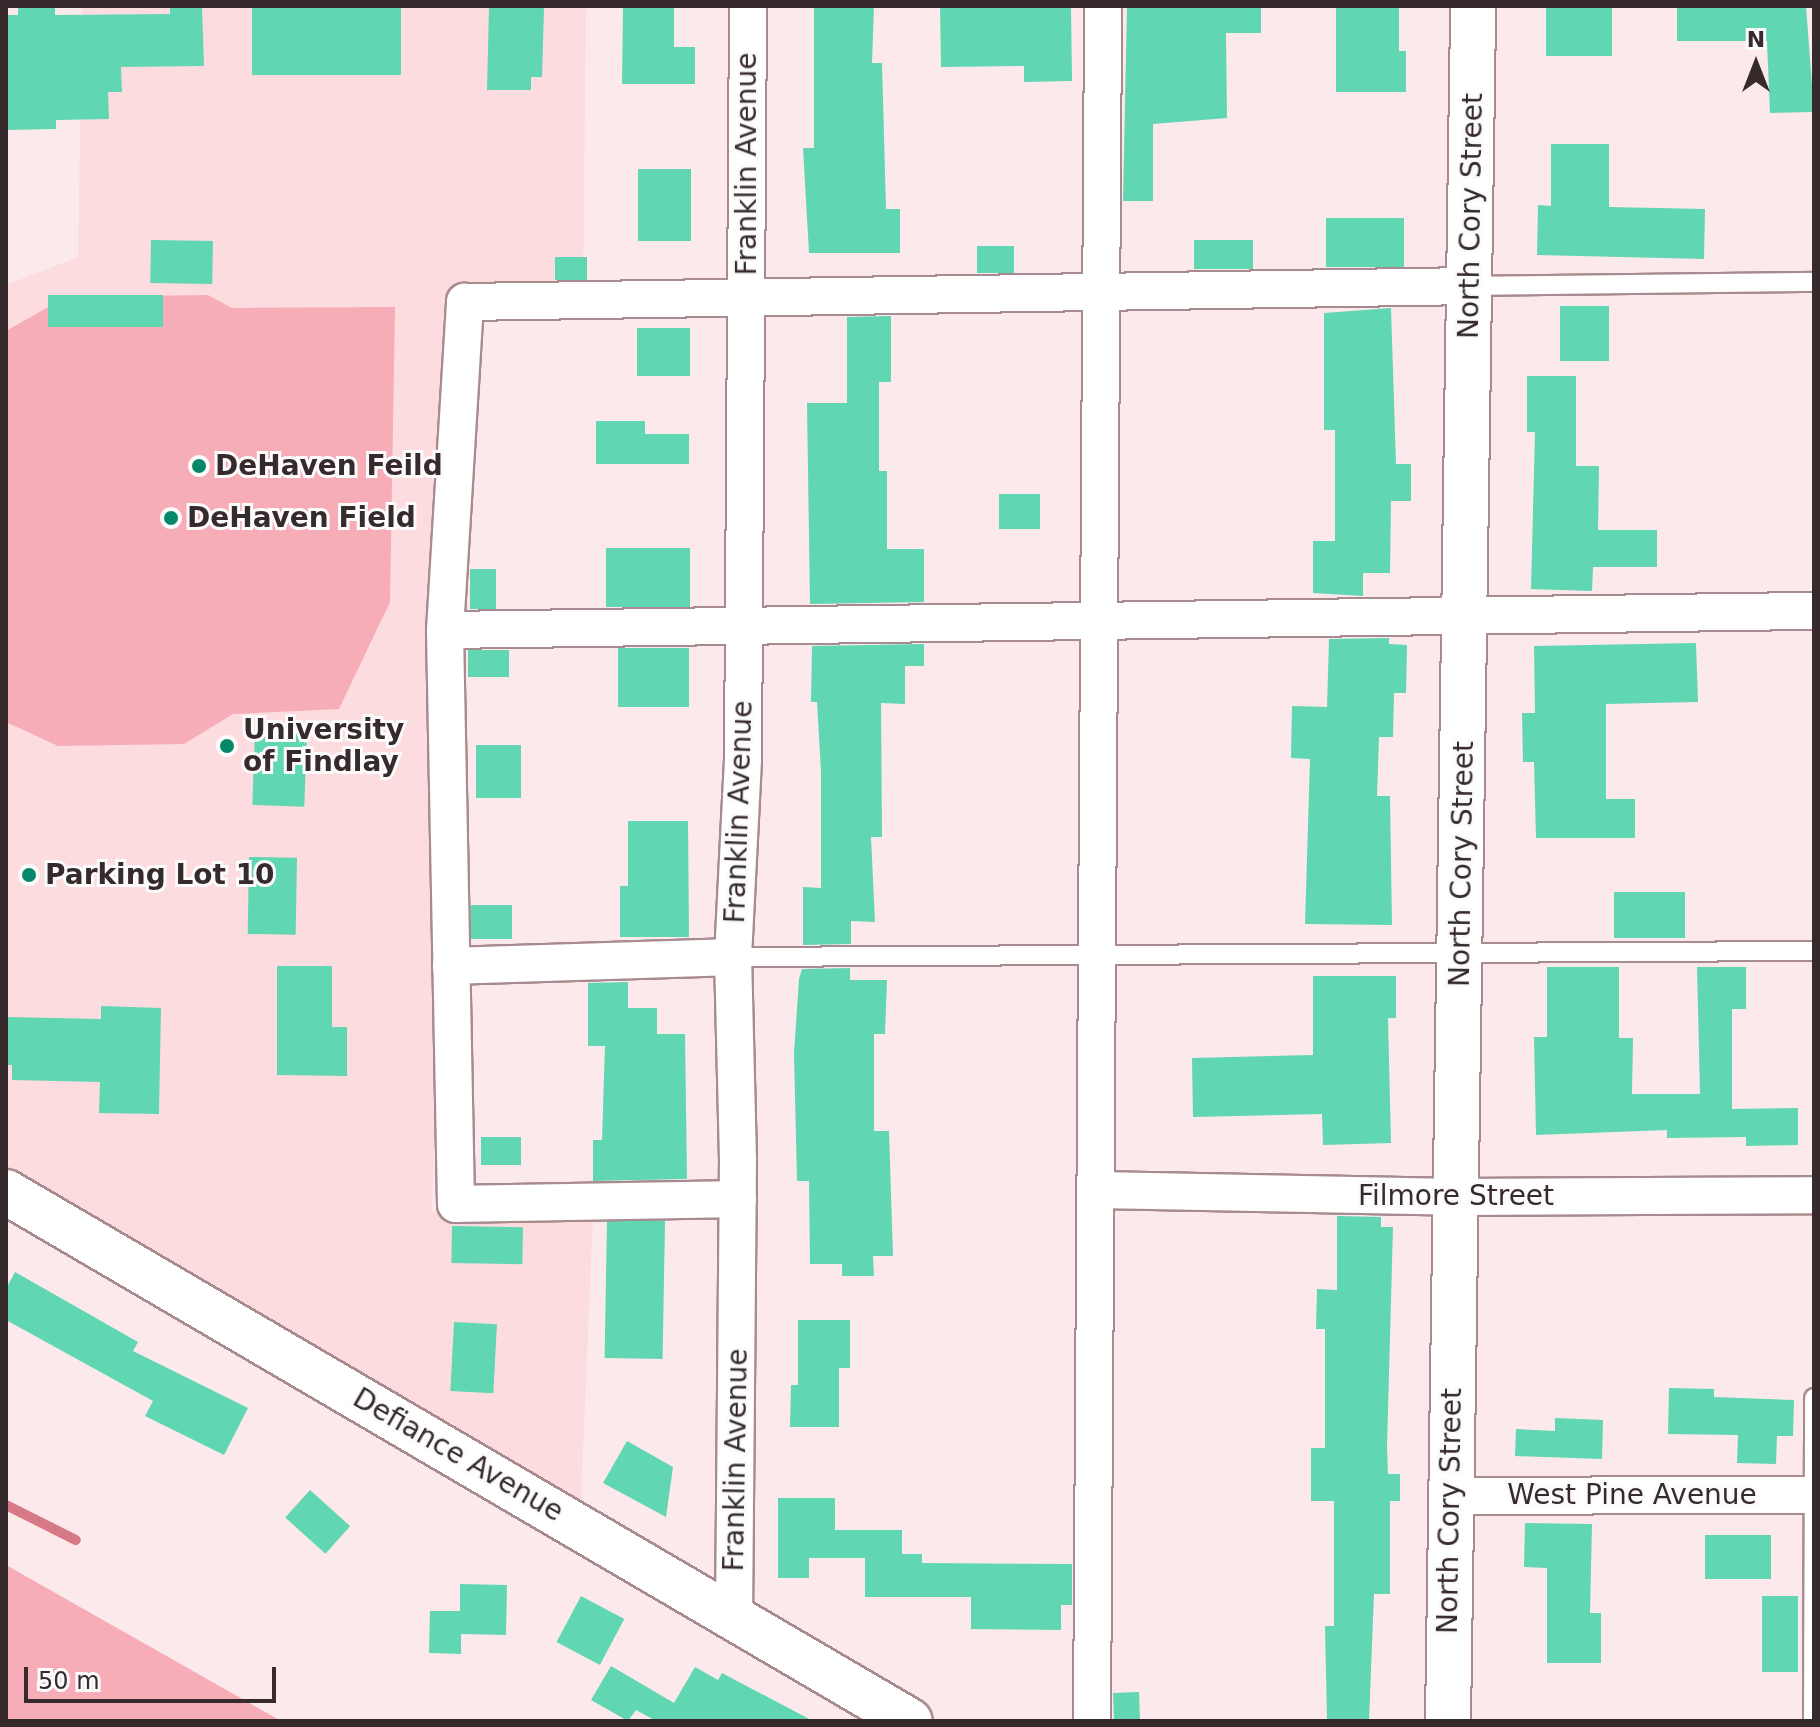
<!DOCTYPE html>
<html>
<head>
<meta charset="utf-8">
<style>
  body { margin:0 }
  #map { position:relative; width:1820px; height:1727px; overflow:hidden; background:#fce9eb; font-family:"DejaVu Sans",sans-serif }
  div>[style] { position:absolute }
  .built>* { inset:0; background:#fddce0 }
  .green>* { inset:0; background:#f6adb7 }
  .stream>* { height:10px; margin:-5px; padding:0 5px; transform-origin:5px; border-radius:5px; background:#d77887 }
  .building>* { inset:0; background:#60d6b2; transform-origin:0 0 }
  .roads { filter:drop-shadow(2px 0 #a88b8e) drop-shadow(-2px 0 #a88b8e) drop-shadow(0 2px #a88b8e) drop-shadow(0 -2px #a88b8e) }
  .service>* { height:18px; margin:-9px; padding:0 9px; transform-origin:9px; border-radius:9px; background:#fff }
  .minor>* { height:36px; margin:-18px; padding:0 18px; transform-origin:18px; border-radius:18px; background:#fff }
  .tertiary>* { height:44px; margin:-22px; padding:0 22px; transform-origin:22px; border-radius:22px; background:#fff }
  .dots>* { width:22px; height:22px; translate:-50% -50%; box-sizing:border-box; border:4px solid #fbfbfb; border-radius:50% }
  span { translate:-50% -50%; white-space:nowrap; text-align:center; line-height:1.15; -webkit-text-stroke:6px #fbfbfb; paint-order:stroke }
  .street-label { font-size:28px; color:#362a2c }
  .poi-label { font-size:28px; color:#362a2c; font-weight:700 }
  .left { translate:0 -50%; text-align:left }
  .frame { position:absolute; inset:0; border:8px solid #362a2c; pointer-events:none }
  .north { position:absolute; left:1716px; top:24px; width:80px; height:80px; -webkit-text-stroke:6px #fbfbfb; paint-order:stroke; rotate:0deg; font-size:22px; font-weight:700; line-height:32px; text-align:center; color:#362a2c }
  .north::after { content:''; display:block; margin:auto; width:28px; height:36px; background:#362a2c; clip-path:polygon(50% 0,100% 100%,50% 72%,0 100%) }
  .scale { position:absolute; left:24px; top:1667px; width:252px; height:36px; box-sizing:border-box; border:4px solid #362a2c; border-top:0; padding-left:10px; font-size:24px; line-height:28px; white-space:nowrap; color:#362a2c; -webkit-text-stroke:6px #fbfbfb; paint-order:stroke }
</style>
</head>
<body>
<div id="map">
  <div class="built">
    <i style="clip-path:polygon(82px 6px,586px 6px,583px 300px,465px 302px,432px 1211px,593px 1217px,580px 1525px,6px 1191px,6px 285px,78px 257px)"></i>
  </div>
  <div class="green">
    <i style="clip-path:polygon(208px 295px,232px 308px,395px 307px,390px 602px,339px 709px,233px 714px,184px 744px,58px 746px,6px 722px,6px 331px,66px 297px)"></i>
    <i style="clip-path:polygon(6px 1565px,281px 1721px,6px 1721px)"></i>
  </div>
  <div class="stream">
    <i style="left:6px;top:1505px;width:78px;rotate:26.6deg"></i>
  </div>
  <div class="building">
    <i style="clip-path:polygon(18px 6px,55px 6px,55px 15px,170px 14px,170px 6px,202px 6px,204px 66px,121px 67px,122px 92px,108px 92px,109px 119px,56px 120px,56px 129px,6px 130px,6px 15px,18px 15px)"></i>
    <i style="left:252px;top:6px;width:149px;height:69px"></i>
    <i style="clip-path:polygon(623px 6px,674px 6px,674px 47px,695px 47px,695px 84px,622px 84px)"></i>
    <i style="clip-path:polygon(814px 6px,874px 6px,872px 63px,882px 63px,886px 209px,900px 209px,900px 253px,809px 253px,803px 148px,814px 148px)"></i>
    <i style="clip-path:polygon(940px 6px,1071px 6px,1072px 81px,1024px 82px,1024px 66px,941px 67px)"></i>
    <i style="clip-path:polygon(1127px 6px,1261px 6px,1261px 33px,1226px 33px,1227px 118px,1153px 124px,1153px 201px,1123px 201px)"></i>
    <i style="clip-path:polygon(1336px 6px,1399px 6px,1399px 51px,1406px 51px,1406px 92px,1336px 92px)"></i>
    <i style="left:1546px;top:6px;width:66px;height:50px"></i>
    <i style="clip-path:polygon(1677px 6px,1806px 6px,1814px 112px,1770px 113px,1767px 41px,1677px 41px)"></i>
    <i style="clip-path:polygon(489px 7px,544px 8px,542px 77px,531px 77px,531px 90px,487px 90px)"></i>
    <i style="clip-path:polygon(1551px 144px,1609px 144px,1609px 207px,1705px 209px,1704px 259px,1537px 255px,1538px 205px,1551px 206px)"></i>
    <i style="left:638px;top:169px;width:53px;height:72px"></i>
    <i style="left:1326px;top:218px;width:78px;height:49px"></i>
    <i style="left:151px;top:240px;width:62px;height:43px;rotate:1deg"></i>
    <i style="left:1194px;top:240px;width:59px;height:29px"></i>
    <i style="left:977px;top:246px;width:37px;height:27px"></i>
    <i style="left:555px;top:257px;width:32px;height:23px"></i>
    <i style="left:48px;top:295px;width:115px;height:32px"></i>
    <i style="left:1560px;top:306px;width:49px;height:55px"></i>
    <i style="clip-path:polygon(1391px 308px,1396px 464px,1411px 464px,1411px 501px,1391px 501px,1390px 573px,1363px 573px,1363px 596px,1313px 593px,1313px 541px,1335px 541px,1335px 430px,1324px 430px,1324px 313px)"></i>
    <i style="clip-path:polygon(891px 316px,891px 382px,879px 382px,879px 471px,887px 471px,887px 549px,924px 549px,924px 602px,810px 604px,807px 403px,847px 403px,847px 317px)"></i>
    <i style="left:637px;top:328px;width:53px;height:48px"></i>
    <i style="clip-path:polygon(1527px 376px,1576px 376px,1576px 466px,1599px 466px,1598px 530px,1657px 530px,1657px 567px,1593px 567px,1592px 591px,1531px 589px,1535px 432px,1527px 432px)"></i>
    <i style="clip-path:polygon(596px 421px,645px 421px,645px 434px,689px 434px,689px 464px,596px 464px)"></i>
    <i style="left:999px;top:494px;width:41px;height:35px"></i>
    <i style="left:606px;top:548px;width:84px;height:59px"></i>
    <i style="left:470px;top:569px;width:26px;height:40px"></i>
    <i style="clip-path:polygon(1389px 638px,1389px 644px,1407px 645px,1406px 693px,1394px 693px,1393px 737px,1379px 737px,1377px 796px,1390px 796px,1392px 925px,1305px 924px,1310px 759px,1291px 758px,1292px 706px,1327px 707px,1329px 639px)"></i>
    <i style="clip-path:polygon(1696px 643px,1698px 702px,1606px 704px,1606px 799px,1635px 799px,1635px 838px,1536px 838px,1534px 762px,1523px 762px,1522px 713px,1535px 713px,1534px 646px)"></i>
    <i style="clip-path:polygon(924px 644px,924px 666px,905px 666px,905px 704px,881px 703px,882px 837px,871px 837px,875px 922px,851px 921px,851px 944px,803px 945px,803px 887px,821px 888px,821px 771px,817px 702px,811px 702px,812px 646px)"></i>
    <i style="left:689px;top:648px;width:59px;height:71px;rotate:90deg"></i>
    <i style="left:509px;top:650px;width:27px;height:41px;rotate:90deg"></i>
    <i style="left:255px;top:729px;width:52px;height:76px;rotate:2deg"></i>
    <i style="left:476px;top:745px;width:45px;height:53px"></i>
    <i style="clip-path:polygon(628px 821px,688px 821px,689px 937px,620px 937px,620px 886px,628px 886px)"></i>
    <i style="left:249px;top:857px;width:48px;height:77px;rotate:1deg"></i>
    <i style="left:1614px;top:892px;width:71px;height:46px"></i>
    <i style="left:471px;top:905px;width:41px;height:34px"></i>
    <i style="clip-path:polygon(277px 966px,332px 966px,332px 1027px,347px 1027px,347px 1076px,277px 1075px)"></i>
    <i style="clip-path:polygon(1547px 967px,1619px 967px,1619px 1038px,1633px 1038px,1632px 1094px,1700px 1094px,1697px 967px,1746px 967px,1746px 1009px,1732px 1009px,1732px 1109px,1798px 1108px,1798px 1145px,1746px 1146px,1746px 1137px,1667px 1138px,1667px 1130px,1536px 1135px,1534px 1037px,1547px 1037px)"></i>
    <i style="clip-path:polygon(850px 968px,850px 980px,887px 980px,885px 1034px,874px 1034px,874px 1131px,889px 1131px,893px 1256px,873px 1256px,874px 1276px,842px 1276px,842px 1264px,810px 1264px,809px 1181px,797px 1181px,794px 1053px,799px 979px,802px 969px)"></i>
    <i style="clip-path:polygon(1313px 976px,1396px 976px,1396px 1018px,1388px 1018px,1391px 1143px,1323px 1145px,1322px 1114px,1193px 1117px,1192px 1058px,1313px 1055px)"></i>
    <i style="clip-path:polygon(628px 982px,628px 1008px,657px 1008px,657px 1034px,685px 1034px,687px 1179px,593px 1181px,593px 1140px,602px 1140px,605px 1046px,588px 1046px,588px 983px)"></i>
    <i style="clip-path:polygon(101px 1006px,161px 1008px,159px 1114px,99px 1113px,100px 1082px,12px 1080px,12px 1065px,6px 1065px,6px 1017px,101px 1019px)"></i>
    <i style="left:481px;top:1137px;width:40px;height:28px"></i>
    <i style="clip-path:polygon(1337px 1216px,1381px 1217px,1381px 1227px,1393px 1227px,1387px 1448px,1388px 1474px,1400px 1474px,1400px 1501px,1390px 1501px,1390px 1594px,1374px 1594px,1369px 1721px,1327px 1721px,1325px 1626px,1334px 1626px,1334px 1501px,1311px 1501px,1311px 1448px,1325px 1448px,1325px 1329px,1316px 1329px,1317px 1289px,1337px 1290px)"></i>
    <i style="left:665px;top:1221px;width:138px;height:58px;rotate:91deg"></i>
    <i style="left:452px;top:1226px;width:71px;height:37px;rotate:1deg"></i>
    <i style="clip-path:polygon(15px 1272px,138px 1342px,133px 1351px,248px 1408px,224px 1455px,145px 1416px,153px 1401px,6px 1320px,6px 1289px)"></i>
    <i style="clip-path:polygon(798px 1320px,850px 1320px,850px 1368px,839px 1368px,839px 1427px,790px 1427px,791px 1385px,798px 1385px)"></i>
    <i style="left:454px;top:1322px;width:43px;height:69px;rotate:3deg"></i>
    <i style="clip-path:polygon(1669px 1388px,1714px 1389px,1714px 1397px,1794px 1400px,1793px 1436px,1777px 1436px,1776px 1464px,1737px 1463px,1738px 1435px,1668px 1434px)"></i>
    <i style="clip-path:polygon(1555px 1418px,1603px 1420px,1602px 1459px,1515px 1456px,1516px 1429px,1555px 1431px)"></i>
    <i style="clip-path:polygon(627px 1441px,673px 1467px,666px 1517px,603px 1483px)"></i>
    <i style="left:310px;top:1490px;width:54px;height:37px;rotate:42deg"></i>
    <i style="clip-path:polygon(778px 1498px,835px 1498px,835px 1530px,902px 1530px,902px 1554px,922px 1554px,922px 1563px,1072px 1564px,1072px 1605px,1061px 1605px,1061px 1630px,971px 1629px,971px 1597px,865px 1597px,865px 1558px,809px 1558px,809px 1578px,778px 1578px)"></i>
    <i style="clip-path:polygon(1525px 1523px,1592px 1524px,1590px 1613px,1601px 1613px,1601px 1663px,1547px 1663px,1547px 1568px,1524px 1567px)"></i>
    <i style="left:1705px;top:1535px;width:66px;height:44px"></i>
    <i style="clip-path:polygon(460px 1584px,507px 1585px,506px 1635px,461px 1634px,461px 1654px,429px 1653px,430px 1611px,460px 1611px)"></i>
    <i style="left:581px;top:1596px;width:49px;height:52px;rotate:28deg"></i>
    <i style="left:1762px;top:1596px;width:36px;height:76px"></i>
    <i style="clip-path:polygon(611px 1666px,674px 1703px,695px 1667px,718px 1680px,722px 1673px,813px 1721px,656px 1721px,636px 1710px,628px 1721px,591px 1700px)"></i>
    <i style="left:1139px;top:1692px;width:29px;height:26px;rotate:88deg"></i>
  </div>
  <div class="roads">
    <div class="service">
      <i style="left:1471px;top:286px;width:343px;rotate:-0.7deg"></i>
      <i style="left:733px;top:957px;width:1081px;rotate:-0.32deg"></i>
      <i style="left:1813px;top:1721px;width:323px;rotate:-89.8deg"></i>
    </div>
    <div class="minor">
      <i style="left:445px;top:630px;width:1369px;rotate:-0.8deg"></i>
      <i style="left:451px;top:966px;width:282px;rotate:-1.8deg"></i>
      <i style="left:1098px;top:1190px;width:358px;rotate:1.1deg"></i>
      <i style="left:1456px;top:1197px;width:358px;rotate:-0.3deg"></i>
      <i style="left:738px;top:1199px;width:282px;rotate:179deg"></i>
      <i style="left:456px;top:1204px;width:574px;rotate:-91.1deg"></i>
      <i style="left:445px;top:630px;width:329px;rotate:-86.5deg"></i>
      <i style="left:465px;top:302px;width:1006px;rotate:-0.91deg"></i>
      <i style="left:1449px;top:1496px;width:365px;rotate:-0.2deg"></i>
      <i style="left:734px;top:1618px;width:458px;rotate:-89.5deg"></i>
      <i style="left:738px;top:1160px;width:203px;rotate:-91.4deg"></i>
      <i style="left:733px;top:957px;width:198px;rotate:-87.1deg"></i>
      <i style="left:743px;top:759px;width:753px;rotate:-89.62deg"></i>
      <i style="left:1092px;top:1721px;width:1715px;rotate:-89.63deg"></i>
    </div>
    <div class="tertiary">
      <i style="left:6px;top:1192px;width:1047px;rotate:30.34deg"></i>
      <i style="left:1448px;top:1721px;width:1715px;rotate:-89.16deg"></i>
    </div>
  </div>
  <div class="dots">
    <i style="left:199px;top:466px;background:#078769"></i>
    <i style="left:171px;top:518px;background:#078769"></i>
    <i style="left:227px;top:746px;background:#078769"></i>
    <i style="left:29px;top:875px;background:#078769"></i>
  </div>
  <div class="street-label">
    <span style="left:747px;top:164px;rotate:-90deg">Franklin Avenue</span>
    <span style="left:1471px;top:216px;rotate:-89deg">North Cory Street</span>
    <span style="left:739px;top:812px;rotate:-88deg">Franklin Avenue</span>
    <span style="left:1462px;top:864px;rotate:-89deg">North Cory Street</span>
    <span style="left:1456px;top:1196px">Filmore Street</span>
    <span style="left:458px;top:1455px;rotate:30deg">Defiance Avenue</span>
    <span style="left:736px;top:1460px;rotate:-89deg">Franklin Avenue</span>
    <span style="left:1632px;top:1495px">West Pine Avenue</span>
    <span style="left:1450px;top:1511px;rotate:-89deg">North Cory Street</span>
  </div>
  <div class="poi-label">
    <span class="left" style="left:215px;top:466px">DeHaven Feild</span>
    <span class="left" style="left:187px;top:518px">DeHaven Field</span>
    <span class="left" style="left:243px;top:746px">University<br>of Findlay</span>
    <span class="left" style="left:45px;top:875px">Parking Lot 10</span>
  </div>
  <div class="frame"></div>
  <div class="north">N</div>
  <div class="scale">50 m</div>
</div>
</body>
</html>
